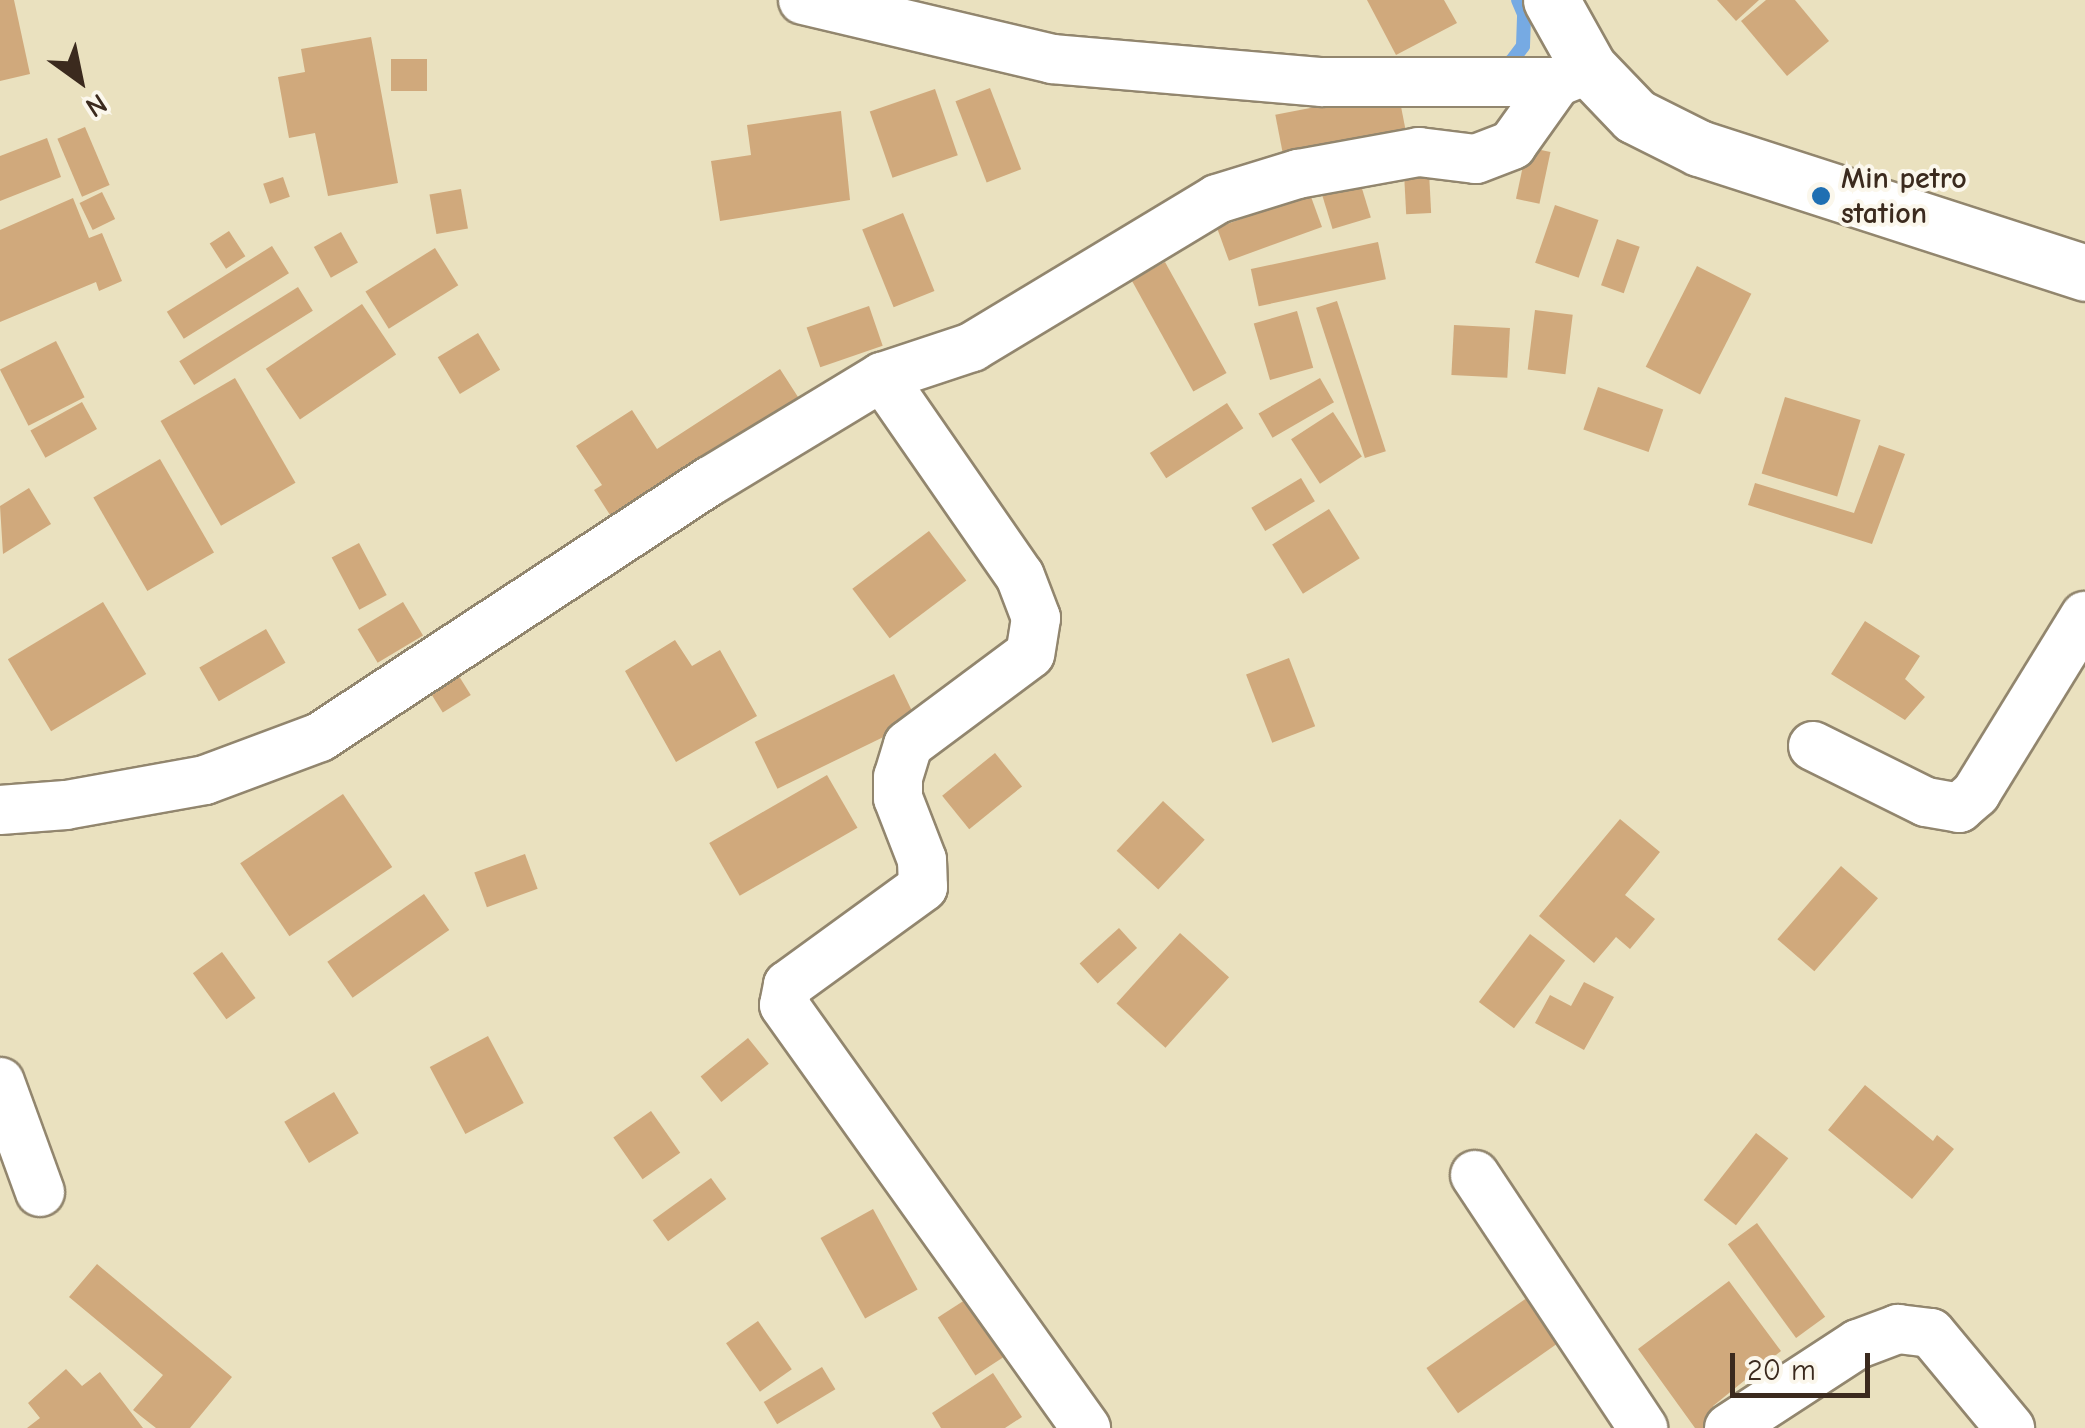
<!DOCTYPE html>
<html>
<head>
<meta charset="utf-8">
<style>
  body { margin:0 }
  #map { position:relative; width:2085px; height:1428px; overflow:hidden; background:#eae1bf; font-family:"Comic Neue",sans-serif }
  div>[style] { position:absolute }
  .stream>* { height:14px; margin:-7px; padding:0 7px; transform-origin:7px; border-radius:7px; background:#76aae3 }
  .building>* { inset:0; background:#d0a97c; transform-origin:0 0 }
  .roads { filter:drop-shadow(2px 0 #92866e) drop-shadow(-2px 0 #92866e) drop-shadow(0 2px #92866e) drop-shadow(0 -2px #92866e) }
  .minor>* { height:48px; margin:-24px; padding:0 24px; transform-origin:24px; border-radius:24px; background:#fff }
  .tertiary>* { height:55px; margin:-27.5px; padding:0 27.5px; transform-origin:27.5px; border-radius:27.5px; background:#fff }
  .dots>* { width:28px; height:28px; translate:-50% -50%; box-sizing:border-box; border:5px solid #fbf7ec; border-radius:50% }
  span { translate:-50% -50%; white-space:nowrap; text-align:center; line-height:1.15; -webkit-text-stroke:8px #fbf7ec; paint-order:stroke }
  .poi-label { font-size:30px; color:#3b2a1e; font-weight:700 }
  .left { translate:0 -50%; text-align:left }
  .north { position:absolute; left:30px; top:30px; width:100px; height:100px; -webkit-text-stroke:8px #fbf7ec; paint-order:stroke; rotate:147deg; font-size:28px; font-weight:700; line-height:40px; text-align:center; color:#3b2a1e }
  .north::after { content:''; display:block; margin:auto; width:35px; height:45px; background:#3b2a1e; clip-path:polygon(50% 0,100% 100%,50% 72%,0 100%) }
  .scale { position:absolute; left:1730px; top:1353px; width:140px; height:45px; box-sizing:border-box; border:5px solid #3b2a1e; border-top:0; padding-left:12px; font-size:30px; line-height:35px; white-space:nowrap; color:#3b2a1e; -webkit-text-stroke:8px #fbf7ec; paint-order:stroke }
</style>
</head>
<body>
<div id="map">
  <div class="stream">
    <i style="left:1499px;top:65px;width:12px;rotate:-14deg"></i>
    <i style="left:1511px;top:62px;width:20px;rotate:-53deg"></i>
    <i style="left:1523px;top:46px;width:32px;rotate:-88deg"></i>
    <i style="left:1524px;top:14px;width:15px;rotate:-113deg"></i>
  </div>
  <div class="building">
    <i style="clip-path:polygon(0 0,14px 0,30px 74px,0 81px)"></i>
    <i style="clip-path:polygon(1367px 0,1444px 0,1457px 23px,1396px 55px)"></i>
    <i style="clip-path:polygon(1717px 0,1759px 0,1736px 21px)"></i>
    <i style="clip-path:polygon(1766px 0,1795px 0,1829px 41px,1787px 76px,1741px 21px)"></i>
    <i style="clip-path:polygon(371px 37px,398px 183px,328px 196px,315px 133px,289px 138px,278px 77px,305px 72px,301px 49px)"></i>
    <i style="left:391px;top:59px;width:36px;height:32px"></i>
    <i style="left:990px;top:88px;width:87px;height:37px;rotate:69deg"></i>
    <i style="left:935px;top:89px;width:70px;height:69px;rotate:71deg"></i>
    <i style="left:1398px;top:91px;width:43px;height:125px;rotate:79deg"></i>
    <i style="clip-path:polygon(841px 111px,850px 200px,720px 221px,711px 161px,751px 155px,747px 125px)"></i>
    <i style="left:85px;top:127px;width:63px;height:30px;rotate:67deg"></i>
    <i style="clip-path:polygon(47px 138px,61px 177px,0 201px,0 156px)"></i>
    <i style="left:1527px;top:147px;width:24px;height:53px;rotate:12deg"></i>
    <i style="left:1429px;top:172px;width:41px;height:25px;rotate:87deg"></i>
    <i style="left:283px;top:177px;width:21px;height:21px;rotate:71deg"></i>
    <i style="left:1360px;top:182px;width:37px;height:40px;rotate:73deg"></i>
    <i style="left:461px;top:189px;width:40px;height:32px;rotate:80deg"></i>
    <i style="left:102px;top:192px;width:30px;height:25px;rotate:64deg"></i>
    <i style="left:1310px;top:194px;width:35px;height:99px;rotate:70deg"></i>
    <i style="clip-path:polygon(73px 198px,89px 238px,102px 233px,122px 281px,99px 291px,96px 282px,0 322px,0 230px)"></i>
    <i style="left:1555px;top:205px;width:46px;height:61px;rotate:19deg"></i>
    <i style="left:903px;top:213px;width:84px;height:44px;rotate:68deg"></i>
    <i style="left:229px;top:231px;width:30px;height:23px;rotate:57deg"></i>
    <i style="left:341px;top:232px;width:35px;height:31px;rotate:61deg"></i>
    <i style="left:1617px;top:239px;width:24px;height:49px;rotate:19deg"></i>
    <i style="left:1378px;top:242px;width:38px;height:130px;rotate:78deg"></i>
    <i style="left:272px;top:246px;width:32px;height:124px;rotate:58deg"></i>
    <i style="left:435px;top:248px;width:44px;height:82px;rotate:58deg"></i>
    <i style="left:1165px;top:262px;width:127px;height:38px;rotate:61deg"></i>
    <i style="left:1697px;top:266px;width:61px;height:113px;rotate:27deg"></i>
    <i style="left:298px;top:287px;width:28px;height:140px;rotate:58deg"></i>
    <i style="left:1337px;top:301px;width:158px;height:22px;rotate:72deg"></i>
    <i style="left:362px;top:304px;width:61px;height:116px;rotate:56deg"></i>
    <i style="left:869px;top:306px;width:42px;height:66px;rotate:71deg"></i>
    <i style="left:1535px;top:310px;width:38px;height:60px;rotate:7deg"></i>
    <i style="left:1297px;top:311px;width:59px;height:45px;rotate:74deg"></i>
    <i style="left:1454px;top:325px;width:56px;height:50px;rotate:3deg"></i>
    <i style="left:478px;top:333px;width:43px;height:47px;rotate:59deg"></i>
    <i style="left:56px;top:341px;width:63px;height:63px;rotate:63deg"></i>
    <i style="clip-path:polygon(780px 369px,798px 397px,612px 518px,594px 490px,602px 485px,576px 446px,632px 410px,657px 449px)"></i>
    <i style="left:235px;top:378px;width:121px;height:86px;rotate:60deg"></i>
    <i style="left:1320px;top:378px;width:28px;height:71px;rotate:60deg"></i>
    <i style="left:1598px;top:387px;width:69px;height:45px;rotate:19deg"></i>
    <i style="left:1785px;top:397px;width:79px;height:80px;rotate:17deg"></i>
    <i style="left:82px;top:402px;width:31px;height:59px;rotate:61deg"></i>
    <i style="left:1227px;top:403px;width:30px;height:92px;rotate:57deg"></i>
    <i style="left:1333px;top:412px;width:53px;height:50px;rotate:57deg"></i>
    <i style="clip-path:polygon(1879px 445px,1905px 454px,1872px 544px,1748px 505px,1755px 483px,1854px 513px)"></i>
    <i style="left:160px;top:459px;width:108px;height:77px;rotate:60deg"></i>
    <i style="left:1301px;top:478px;width:27px;height:58px;rotate:59deg"></i>
    <i style="clip-path:polygon(29px 488px,51px 524px,3px 554px,0 506px)"></i>
    <i style="left:1329px;top:509px;width:58px;height:67px;rotate:58deg"></i>
    <i style="left:929px;top:531px;width:62px;height:96px;rotate:53deg"></i>
    <i style="left:359px;top:543px;width:59px;height:31px;rotate:62deg"></i>
    <i style="left:103px;top:602px;width:84px;height:111px;rotate:59deg"></i>
    <i style="left:403px;top:602px;width:39px;height:53px;rotate:59deg"></i>
    <i style="clip-path:polygon(1865px 621px,1920px 656px,1905px 679px,1925px 697px,1905px 720px,1831px 674px)"></i>
    <i style="left:266px;top:629px;width:39px;height:77px;rotate:60deg"></i>
    <i style="clip-path:polygon(675px 640px,692px 666px,720px 650px,757px 716px,676px 762px,625px 671px)"></i>
    <i style="left:1289px;top:658px;width:73px;height:46px;rotate:69deg"></i>
    <i style="left:457px;top:673px;width:26px;height:33px;rotate:58deg"></i>
    <i style="left:894px;top:674px;width:52px;height:155px;rotate:64deg"></i>
    <i style="left:995px;top:753px;width:43px;height:68px;rotate:51deg"></i>
    <i style="left:827px;top:775px;width:61px;height:136px;rotate:60deg"></i>
    <i style="left:343px;top:794px;width:88px;height:124px;rotate:56deg"></i>
    <i style="left:1163px;top:801px;width:57px;height:68px;rotate:43deg"></i>
    <i style="clip-path:polygon(1620px 819px,1660px 852px,1625px 895px,1655px 919px,1630px 949px,1616px 937px,1594px 963px,1539px 916px)"></i>
    <i style="left:525px;top:854px;width:37px;height:54px;rotate:70deg"></i>
    <i style="left:1841px;top:866px;width:49px;height:97px;rotate:41deg"></i>
    <i style="left:424px;top:894px;width:44px;height:118px;rotate:55deg"></i>
    <i style="left:1119px;top:928px;width:27px;height:53px;rotate:48deg"></i>
    <i style="left:1180px;top:933px;width:66px;height:95px;rotate:42deg"></i>
    <i style="left:1530px;top:934px;width:44px;height:85px;rotate:37deg"></i>
    <i style="left:222px;top:952px;width:57px;height:36px;rotate:54deg"></i>
    <i style="clip-path:polygon(1584px 982px,1614px 997px,1584px 1050px,1535px 1023px,1550px 995px,1571px 1006px)"></i>
    <i style="left:488px;top:1036px;width:76px;height:66px;rotate:62deg"></i>
    <i style="left:748px;top:1038px;width:33px;height:61px;rotate:51deg"></i>
    <i style="clip-path:polygon(1865px 1085px,1933px 1141px,1937px 1135px,1954px 1149px,1912px 1199px,1828px 1130px)"></i>
    <i style="left:334px;top:1092px;width:48px;height:58px;rotate:59deg"></i>
    <i style="left:651px;top:1111px;width:51px;height:46px;rotate:55deg"></i>
    <i style="left:1756px;top:1133px;width:41px;height:85px;rotate:38deg"></i>
    <i style="left:711px;top:1178px;width:26px;height:72px;rotate:54deg"></i>
    <i style="left:873px;top:1209px;width:92px;height:60px;rotate:61deg"></i>
    <i style="left:1757px;top:1223px;width:116px;height:36px;rotate:54deg"></i>
    <i style="clip-path:polygon(97px 1264px,232px 1377px,190px 1428px,156px 1428px,133px 1410px,163px 1375px,69px 1297px)"></i>
    <i style="clip-path:polygon(1729px 1281px,1781px 1351px,1713px 1406px,1721px 1417px,1706px 1428px,1695px 1428px,1638px 1349px)"></i>
    <i style="left:1528px;top:1297px;width:55px;height:124px;rotate:55deg"></i>
    <i style="left:968px;top:1298px;width:69px;height:36px;rotate:57deg"></i>
    <i style="left:758px;top:1321px;width:59px;height:39px;rotate:55deg"></i>
    <i style="left:822px;top:1367px;width:26px;height:68px;rotate:59deg"></i>
    <i style="clip-path:polygon(66px 1369px,82px 1386px,100px 1372px,143px 1428px,27px 1428px,40px 1418px,28px 1403px)"></i>
    <i style="clip-path:polygon(993px 1373px,1022px 1417px,1005px 1428px,941px 1428px,932px 1413px)"></i>
  </div>
  <div class="roads">
    <div class="minor">
      <i style="left:803px;top:0;width:256px;rotate:13.3deg"></i>
      <i style="left:1052px;top:59px;width:271px;rotate:4.9deg"></i>
      <i style="left:1322px;top:82px;width:235px"></i>
      <i style="left:1557px;top:82px;width:27px;rotate:-22deg"></i>
      <i style="left:882px;top:377px;width:242px;rotate:55.3deg"></i>
      <i style="left:1020px;top:576px;width:45px;rotate:69.1deg"></i>
      <i style="left:1036px;top:618px;width:36px;rotate:99deg"></i>
      <i style="left:1030px;top:654px;width:152px;rotate:143.3deg"></i>
      <i style="left:908px;top:745px;width:34px;rotate:107deg"></i>
      <i style="left:898px;top:777px;width:21px;rotate:90deg"></i>
      <i style="left:898px;top:798px;width:66px;rotate:68.8deg"></i>
      <i style="left:922px;top:860px;width:27px;rotate:88deg"></i>
      <i style="left:923px;top:887px;width:167px;rotate:144deg"></i>
      <i style="left:788px;top:985px;width:20px;rotate:101deg"></i>
      <i style="left:784px;top:1005px;width:520px;rotate:54.48deg"></i>
      <i style="left:1813px;top:746px;width:126px;rotate:26.4deg"></i>
      <i style="left:1926px;top:802px;width:34px;rotate:10deg"></i>
      <i style="left:1959px;top:808px;width:23px;rotate:-41deg"></i>
      <i style="left:1976px;top:793px;width:208px;rotate:-58.4deg"></i>
      <i style="left:0;top:810px;width:66px;rotate:-4.3deg"></i>
      <i style="left:66px;top:805px;width:141px;rotate:-10.2deg"></i>
      <i style="left:205px;top:780px;width:123px;rotate:-20.5deg"></i>
      <i style="left:320px;top:737px;width:467px;rotate:-33.3deg"></i>
      <i style="left:710px;top:481px;width:201px;rotate:-31.2deg"></i>
      <i style="left:882px;top:377px;width:95px;rotate:-18.4deg"></i>
      <i style="left:972px;top:347px;width:286px;rotate:-31.1deg"></i>
      <i style="left:1217px;top:199px;width:85px;rotate:-17.2deg"></i>
      <i style="left:1298px;top:174px;width:123px;rotate:-10.3deg"></i>
      <i style="left:1419px;top:152px;width:57px;rotate:7deg"></i>
      <i style="left:1476px;top:159px;width:39px;rotate:-21deg"></i>
      <i style="left:1512px;top:145px;width:77px;rotate:-54.5deg"></i>
      <i style="left:0;top:1082px;width:117px;rotate:70deg"></i>
      <i style="left:1475px;top:1175px;width:304px;rotate:56.4deg"></i>
      <i style="left:1729px;top:1428px;width:154px;rotate:-33.1deg"></i>
      <i style="left:1858px;top:1344px;width:43px;rotate:-20.6deg"></i>
      <i style="left:1898px;top:1329px;width:33px;rotate:7deg"></i>
      <i style="left:1931px;top:1333px;width:124px;rotate:50.3deg"></i>
    </div>
    <div class="tertiary">
      <i style="left:1551px;top:0;width:78px;rotate:60.8deg"></i>
      <i style="left:1589px;top:68px;width:66px;rotate:46.2deg"></i>
      <i style="left:1635px;top:116px;width:72px;rotate:26.6deg"></i>
      <i style="left:1699px;top:148px;width:406px;rotate:17.9deg"></i>
    </div>
  </div>
  <div class="dots">
    <i style="left:1821px;top:196px;background:#1f6fb2"></i>
  </div>
  <div class="poi-label">
    <span class="left" style="left:1841px;top:196px">Min petro<br>station</span>
  </div>
  <div class="north">N</div>
  <div class="scale">20 m</div>
</div>
</body>
</html>
